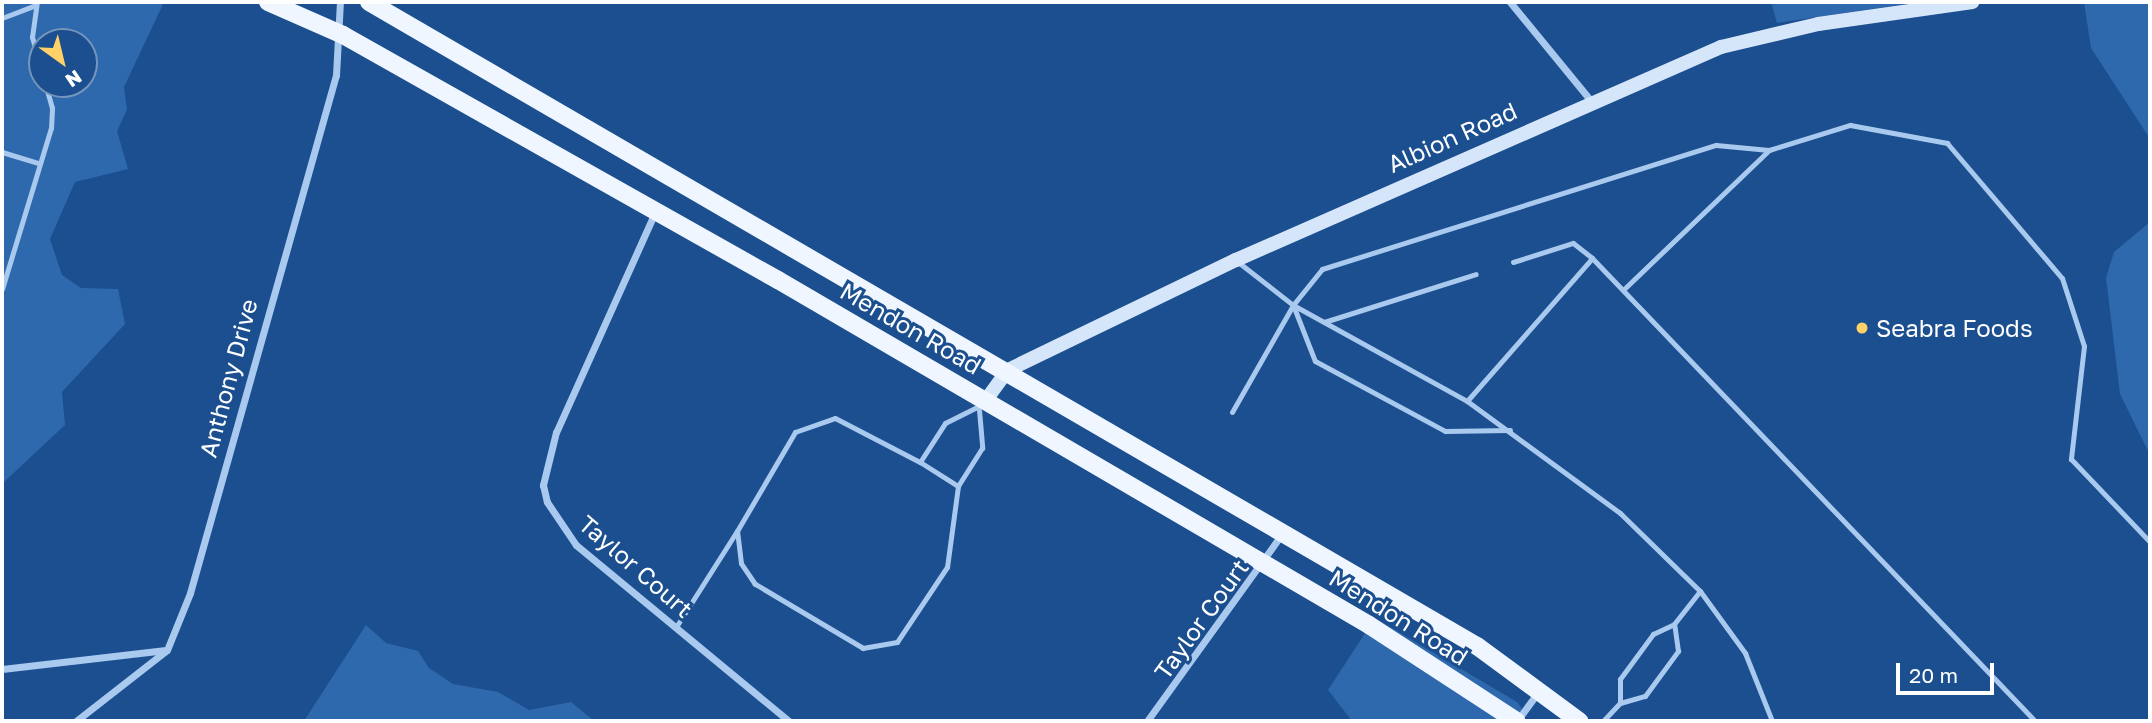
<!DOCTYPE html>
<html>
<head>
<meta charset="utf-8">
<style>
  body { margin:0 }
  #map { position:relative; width:2152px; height:723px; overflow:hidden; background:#1b4f8f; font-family:"Golos Text",sans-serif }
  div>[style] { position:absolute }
  .green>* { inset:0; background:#2e69ad }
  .lane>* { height:5px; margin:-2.5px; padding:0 2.5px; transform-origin:2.5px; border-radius:2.5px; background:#a9c9ee }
  .street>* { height:7px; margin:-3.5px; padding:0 3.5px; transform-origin:3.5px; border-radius:3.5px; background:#a9c9ee }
  .secondary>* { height:14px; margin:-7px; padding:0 7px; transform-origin:7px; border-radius:7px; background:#d6e6fa }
  .primary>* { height:18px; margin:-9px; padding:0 9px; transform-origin:9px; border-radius:9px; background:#f0f6ff }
  .dots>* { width:19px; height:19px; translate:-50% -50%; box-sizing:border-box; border:4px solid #1b4f8f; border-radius:50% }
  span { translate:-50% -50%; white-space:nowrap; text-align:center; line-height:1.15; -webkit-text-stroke:6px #1b4f8f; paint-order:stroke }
  .street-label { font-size:24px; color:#fff }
  .poi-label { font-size:24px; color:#fff }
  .left { translate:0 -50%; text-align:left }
  .frame { position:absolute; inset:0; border:4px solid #fff; pointer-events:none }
  .north { position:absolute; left:28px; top:28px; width:70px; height:70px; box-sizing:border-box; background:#1b4f8f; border:2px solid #7695bc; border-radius:50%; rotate:146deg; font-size:19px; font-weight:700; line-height:28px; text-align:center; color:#fff }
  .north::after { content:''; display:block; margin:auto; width:24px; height:32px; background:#ffd166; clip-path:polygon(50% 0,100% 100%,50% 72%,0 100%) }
  .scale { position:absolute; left:1896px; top:663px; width:98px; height:32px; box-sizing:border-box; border:4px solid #fff; border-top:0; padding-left:9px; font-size:21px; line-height:24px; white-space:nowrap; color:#fff; -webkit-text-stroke:5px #1b4f8f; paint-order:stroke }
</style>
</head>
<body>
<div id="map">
  <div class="green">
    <i style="clip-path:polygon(evenodd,2px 2px,164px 2px,124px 87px,127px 110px,117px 131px,128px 169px,75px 182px,50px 239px,62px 275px,81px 288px,118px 289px,125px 324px,62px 392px,65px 425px,4px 482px,2px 2px,42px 42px,84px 42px,84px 84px,42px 84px,42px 42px)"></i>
    <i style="clip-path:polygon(1771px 2px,1919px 2px,1777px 23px)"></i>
    <i style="clip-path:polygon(2084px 2px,2150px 2px,2150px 139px,2091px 48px)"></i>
    <i style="clip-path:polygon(2150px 222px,2150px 455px,2120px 394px,2106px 278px,2114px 252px)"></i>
    <i style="clip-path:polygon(1375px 618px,1517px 702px,1523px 710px,1515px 721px,1352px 721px,1328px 690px)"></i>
    <i style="clip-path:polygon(366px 625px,386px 643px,418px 651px,429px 668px,453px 684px,498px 692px,529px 710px,571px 702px,594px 721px,304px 721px)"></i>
  </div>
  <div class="lane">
    <i style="left:2px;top:18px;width:36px;rotate:-21deg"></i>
    <i style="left:2px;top:152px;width:39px;rotate:17deg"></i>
    <i style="left:1238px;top:262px;width:70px;rotate:38deg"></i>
    <i style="left:1293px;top:305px;width:199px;rotate:28.9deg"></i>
    <i style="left:1467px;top:401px;width:190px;rotate:36.2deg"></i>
    <i style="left:1620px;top:513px;width:112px;rotate:44.3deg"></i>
    <i style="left:1700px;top:591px;width:77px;rotate:54deg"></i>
    <i style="left:1745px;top:653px;width:73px;rotate:68.3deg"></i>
    <i style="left:1513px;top:262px;width:63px;rotate:-17.6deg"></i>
    <i style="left:1573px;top:243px;width:24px;rotate:38deg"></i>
    <i style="left:2px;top:289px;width:168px;rotate:-73.1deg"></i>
    <i style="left:51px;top:128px;width:20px;rotate:-87deg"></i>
    <i style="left:52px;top:108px;width:74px;rotate:-105.7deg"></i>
    <i style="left:32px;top:37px;width:35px;rotate:-82deg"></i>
    <i style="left:1623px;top:290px;width:202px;rotate:-43.8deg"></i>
    <i style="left:1769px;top:150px;width:85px;rotate:-17.2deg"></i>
    <i style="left:1850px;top:125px;width:99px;rotate:10.5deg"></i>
    <i style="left:1947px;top:143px;width:177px;rotate:49.6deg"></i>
    <i style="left:2062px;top:278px;width:71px;rotate:72.1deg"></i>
    <i style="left:2084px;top:346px;width:114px;rotate:96.6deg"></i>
    <i style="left:2071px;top:459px;width:115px;rotate:46.4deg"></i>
    <i style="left:1293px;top:305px;width:60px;rotate:68.6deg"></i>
    <i style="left:1315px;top:361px;width:148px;rotate:28.3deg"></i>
    <i style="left:1445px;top:431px;width:65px;rotate:-0.9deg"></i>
    <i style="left:1324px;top:322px;width:159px;rotate:-17.5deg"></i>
    <i style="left:1467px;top:401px;width:190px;rotate:-48.8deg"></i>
    <i style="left:1592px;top:258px;width:641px;rotate:46.26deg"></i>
    <i style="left:979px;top:410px;width:38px;rotate:85deg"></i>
    <i style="left:982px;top:448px;width:45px;rotate:122.3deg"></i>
    <i style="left:958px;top:486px;width:82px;rotate:97.7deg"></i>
    <i style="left:947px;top:567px;width:90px;rotate:123.7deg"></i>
    <i style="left:897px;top:642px;width:35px;rotate:170deg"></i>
    <i style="left:863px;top:648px;width:126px;rotate:-149.3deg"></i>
    <i style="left:755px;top:584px;width:25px;rotate:-124deg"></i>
    <i style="left:741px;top:563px;width:32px;rotate:-97deg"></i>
    <i style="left:737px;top:531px;width:115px;rotate:-59.6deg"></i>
    <i style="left:795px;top:432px;width:42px;rotate:-19.3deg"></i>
    <i style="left:835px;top:418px;width:96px;rotate:27.4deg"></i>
    <i style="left:920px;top:462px;width:46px;rotate:-57.3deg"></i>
    <i style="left:945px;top:423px;width:42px;rotate:-26.6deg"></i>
    <i style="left:1232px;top:412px;width:123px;rotate:-60.3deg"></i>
    <i style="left:1293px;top:305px;width:46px;rotate:-51.1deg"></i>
    <i style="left:1322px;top:269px;width:413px;rotate:-17.5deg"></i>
    <i style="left:1716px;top:145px;width:53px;rotate:5.4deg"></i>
    <i style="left:920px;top:462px;width:45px;rotate:32.3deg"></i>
    <i style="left:676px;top:627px;width:114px;rotate:-57.6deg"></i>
    <i style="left:1620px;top:703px;width:24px;rotate:-90deg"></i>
    <i style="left:1620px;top:679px;width:56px;rotate:-53.7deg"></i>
    <i style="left:1653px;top:634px;width:23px;rotate:-25deg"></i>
    <i style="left:1674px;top:624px;width:42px;rotate:-51.8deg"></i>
    <i style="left:1603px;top:721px;width:25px;rotate:-47deg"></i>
    <i style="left:1620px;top:703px;width:26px;rotate:-16deg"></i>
    <i style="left:1645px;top:696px;width:56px;rotate:-53.7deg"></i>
    <i style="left:1678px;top:651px;width:27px;rotate:-98deg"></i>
  </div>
  <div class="street">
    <i style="left:1510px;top:2px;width:128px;rotate:50.7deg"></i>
    <i style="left:656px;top:210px;width:243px;rotate:114.2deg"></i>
    <i style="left:556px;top:432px;width:55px;rotate:103.8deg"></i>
    <i style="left:543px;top:485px;width:17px;rotate:77deg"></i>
    <i style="left:547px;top:502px;width:52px;rotate:56deg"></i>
    <i style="left:576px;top:545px;width:276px;rotate:39.6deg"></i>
    <i style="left:2px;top:669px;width:165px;rotate:-6.6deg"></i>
    <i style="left:76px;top:721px;width:115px;rotate:-38deg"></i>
    <i style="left:167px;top:650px;width:61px;rotate:-68deg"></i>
    <i style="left:190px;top:593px;width:538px;rotate:-74.26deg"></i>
    <i style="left:336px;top:75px;width:73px;rotate:-86.9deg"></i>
    <i style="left:1147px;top:721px;width:229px;rotate:-54.2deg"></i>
    <i style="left:1517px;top:721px;width:36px;rotate:-54deg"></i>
  </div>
  <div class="secondary">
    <i style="left:986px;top:400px;width:37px;rotate:-54deg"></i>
    <i style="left:1008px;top:370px;width:253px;rotate:-25.8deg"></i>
    <i style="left:1236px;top:260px;width:530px;rotate:-23.71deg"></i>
    <i style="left:1721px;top:47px;width:100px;rotate:-13.3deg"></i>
    <i style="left:1818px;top:24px;width:156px;rotate:-8.1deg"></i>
  </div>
  <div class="primary">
    <i style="left:268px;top:2px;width:82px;rotate:23.7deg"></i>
    <i style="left:343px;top:35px;width:499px;rotate:29.4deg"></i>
    <i style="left:778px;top:280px;width:684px;rotate:30.27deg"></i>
    <i style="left:1369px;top:625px;width:176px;rotate:33.1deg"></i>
    <i style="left:369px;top:2px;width:1282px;rotate:30.17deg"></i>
    <i style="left:1477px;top:646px;width:127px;rotate:36.3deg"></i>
  </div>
  <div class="dots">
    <i style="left:1862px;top:328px;background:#ffd166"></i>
  </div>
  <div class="street-label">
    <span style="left:1452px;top:137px;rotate:-24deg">Albion Road</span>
    <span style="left:911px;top:328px;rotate:30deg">Mendon Road</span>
    <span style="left:228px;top:378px;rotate:-75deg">Anthony Drive</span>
    <span style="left:636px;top:566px;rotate:41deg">Taylor Court</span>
    <span style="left:1399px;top:617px;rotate:32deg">Mendon Road</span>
    <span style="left:1201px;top:619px;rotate:-54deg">Taylor Court</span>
  </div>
  <div class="poi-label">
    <span class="left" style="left:1876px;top:328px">Seabra Foods</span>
  </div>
  <div class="frame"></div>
  <div class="north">N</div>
  <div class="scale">20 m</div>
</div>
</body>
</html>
